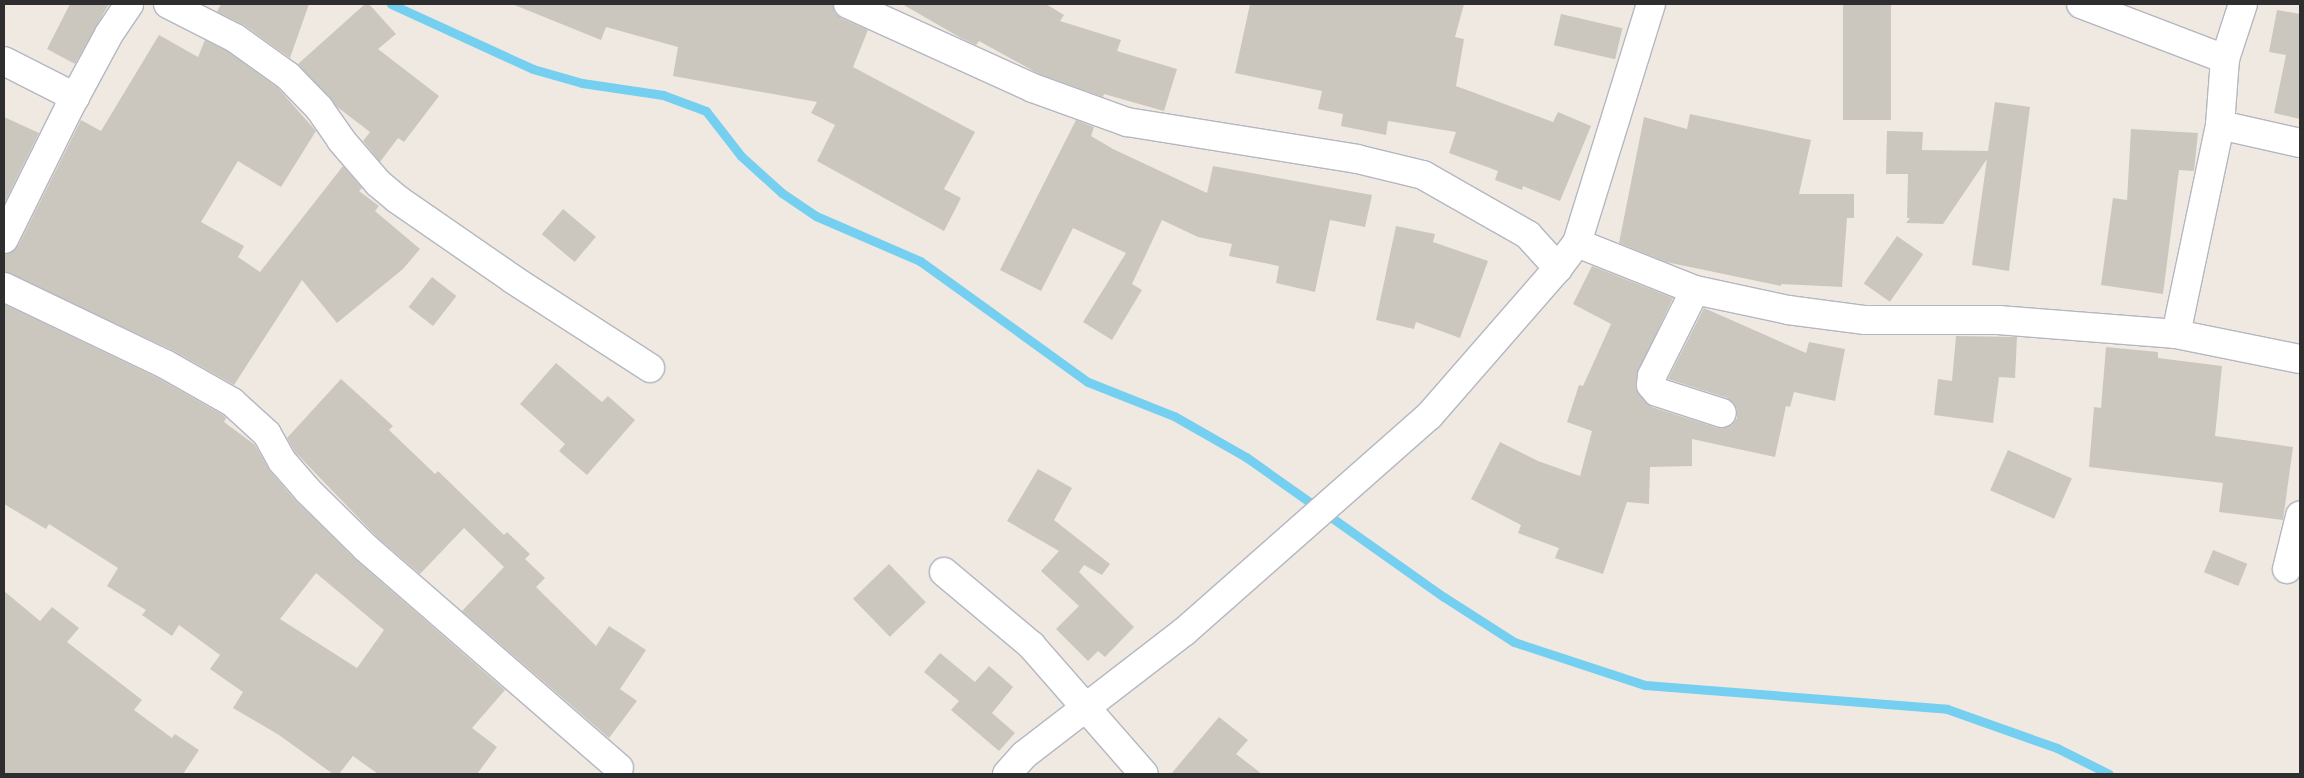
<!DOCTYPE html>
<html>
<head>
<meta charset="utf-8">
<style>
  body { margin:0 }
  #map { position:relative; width:2304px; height:778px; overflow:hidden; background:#efe9e1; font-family:"DM Sans",sans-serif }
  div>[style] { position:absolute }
  .stream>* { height:9px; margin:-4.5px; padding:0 4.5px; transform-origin:4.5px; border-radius:4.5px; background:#75cff0 }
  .building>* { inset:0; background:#cbc7bf; transform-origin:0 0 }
  .roads { filter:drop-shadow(1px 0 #b4b7c1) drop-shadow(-1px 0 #b4b7c1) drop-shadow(0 1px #b4b7c1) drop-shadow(0 -1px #b4b7c1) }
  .minor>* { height:28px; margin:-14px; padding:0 14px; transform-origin:14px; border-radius:14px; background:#fff }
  span { translate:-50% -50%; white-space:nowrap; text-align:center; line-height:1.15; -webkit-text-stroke:4px #fff; paint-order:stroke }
  .frame { position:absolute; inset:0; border:5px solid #2e2e2e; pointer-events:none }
</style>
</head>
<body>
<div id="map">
  <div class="stream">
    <i style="left:391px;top:4px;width:156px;rotate:24.6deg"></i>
    <i style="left:533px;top:69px;width:51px;rotate:15.9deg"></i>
    <i style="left:582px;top:83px;width:82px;rotate:8.4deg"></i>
    <i style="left:663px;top:95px;width:46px;rotate:20.4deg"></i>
    <i style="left:706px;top:111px;width:57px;rotate:52.1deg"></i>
    <i style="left:741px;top:156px;width:55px;rotate:42.1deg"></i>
    <i style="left:782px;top:193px;width:41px;rotate:34.1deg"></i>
    <i style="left:816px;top:216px;width:113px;rotate:23.4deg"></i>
    <i style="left:920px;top:261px;width:207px;rotate:35.8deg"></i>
    <i style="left:1088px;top:382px;width:92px;rotate:21.6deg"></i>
    <i style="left:1174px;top:416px;width:83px;rotate:29.7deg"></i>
    <i style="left:1246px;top:457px;width:242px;rotate:35.3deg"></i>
    <i style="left:1444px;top:597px;width:83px;rotate:32.7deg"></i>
    <i style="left:1514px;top:642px;width:138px;rotate:18.2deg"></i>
    <i style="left:1645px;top:685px;width:303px;rotate:4.5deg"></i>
    <i style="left:1947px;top:709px;width:117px;rotate:19.5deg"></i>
    <i style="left:2057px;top:748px;width:58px;rotate:26.6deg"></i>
  </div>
  <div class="building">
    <i style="clip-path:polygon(70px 4px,109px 4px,75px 64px,47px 49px)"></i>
    <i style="clip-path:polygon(221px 4px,309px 4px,290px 58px,244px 25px,217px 12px)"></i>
    <i style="clip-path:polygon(365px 4px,369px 4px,396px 34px,378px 49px,439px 96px,404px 142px,398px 138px,380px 162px,363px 141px,370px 132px,336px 106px,298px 64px)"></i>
    <i style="clip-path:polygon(512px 4px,833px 4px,835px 13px,841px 18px,868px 30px,853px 67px,975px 132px,944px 189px,961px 198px,944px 231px,817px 161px,835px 125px,811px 113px,817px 102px,673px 76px,678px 47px,606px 27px,601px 40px)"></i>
    <i style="clip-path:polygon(902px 4px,1046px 4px,1064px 15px,1060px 21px,1121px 40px,1117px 51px,1177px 69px,1164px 111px,1104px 94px,1103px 97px,1039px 74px,979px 41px,976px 45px,961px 38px)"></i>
    <i style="clip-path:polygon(1250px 4px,1464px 4px,1455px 37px,1464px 39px,1456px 86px,1553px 122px,1558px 112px,1591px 126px,1560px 201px,1523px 186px,1522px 190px,1495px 180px,1498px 171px,1449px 153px,1456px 132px,1388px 121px,1386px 135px,1341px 126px,1343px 114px,1318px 109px,1322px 91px,1235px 73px)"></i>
    <i style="left:1843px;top:4px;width:48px;height:116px"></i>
    <i style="clip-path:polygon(2277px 10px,2300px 14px,2300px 119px,2274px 113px,2286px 55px,2269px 52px)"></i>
    <i style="left:1561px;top:14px;width:63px;height:32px;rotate:13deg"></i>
    <i style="clip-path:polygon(159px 35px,198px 57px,205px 40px,227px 51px,278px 88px,316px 131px,281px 187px,238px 161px,201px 222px,244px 246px,238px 257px,260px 272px,343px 166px,362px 188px,359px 191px,379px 206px,375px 211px,420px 249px,403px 269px,337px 323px,302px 280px,234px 385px,172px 350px,4px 272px,4px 254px,18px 246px,81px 120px,101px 131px)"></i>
    <i style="clip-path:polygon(1995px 102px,2030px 107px,2009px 271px,1972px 265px,1987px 159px,1943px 224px,1906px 223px,1910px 218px,1907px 218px,1908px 174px,1886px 174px,1887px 131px,1923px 132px,1922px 150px,1988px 151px)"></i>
    <i style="clip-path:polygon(1690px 114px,1811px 140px,1799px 194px,1854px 194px,1854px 218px,1847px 218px,1842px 287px,1781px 284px,1781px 286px,1666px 262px,1619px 243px,1644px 117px,1687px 129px)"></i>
    <i style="clip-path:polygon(4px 117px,39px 133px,4px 204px)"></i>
    <i style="clip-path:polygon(1076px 120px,1094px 127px,1091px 136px,1113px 149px,1207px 193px,1213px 166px,1372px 195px,1365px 227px,1330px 220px,1315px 292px,1276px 283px,1279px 266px,1229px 256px,1232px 244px,1198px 237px,1162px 220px,1132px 284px,1142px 290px,1112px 340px,1083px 322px,1126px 253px,1073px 228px,1041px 291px,1000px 270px)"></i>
    <i style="clip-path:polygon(2131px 129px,2198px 133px,2194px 171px,2179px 170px,2163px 294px,2101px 285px,2113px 198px,2127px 200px)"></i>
    <i style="left:563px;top:209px;width:43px;height:33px;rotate:40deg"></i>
    <i style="clip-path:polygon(1396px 226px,1435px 234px,1433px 242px,1488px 261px,1460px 338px,1416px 322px,1414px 329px,1376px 320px)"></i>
    <i style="left:1897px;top:236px;width:32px;height:58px;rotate:35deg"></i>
    <i style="clip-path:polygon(1592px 266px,1673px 298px,1637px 374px,1636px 390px,1652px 407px,1718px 428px,1732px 425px,1737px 418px,1737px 409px,1727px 398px,1668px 379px,1704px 308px,1806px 353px,1809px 342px,1845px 349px,1835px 401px,1794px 392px,1790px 407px,1786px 406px,1775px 457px,1692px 439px,1692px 466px,1650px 467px,1649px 504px,1627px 502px,1603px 574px,1555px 558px,1559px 548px,1518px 533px,1521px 525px,1471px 499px,1500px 442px,1538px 461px,1580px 476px,1592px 431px,1567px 422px,1579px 385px,1583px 386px,1611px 324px,1573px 304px)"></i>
    <i style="left:432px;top:277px;width:31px;height:38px;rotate:38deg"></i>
    <i style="clip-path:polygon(evenodd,4px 304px,158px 378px,223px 415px,226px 418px,224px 422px,255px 445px,270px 471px,295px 500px,355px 559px,505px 690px,472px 728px,497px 747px,477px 774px,378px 774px,353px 756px,339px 774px,333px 774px,279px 735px,233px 708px,243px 692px,210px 669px,220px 655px,179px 625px,172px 636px,142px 615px,146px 610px,107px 586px,118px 568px,49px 524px,46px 529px,4px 504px,4px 304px,316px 573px,384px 630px,357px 668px,280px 619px,316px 573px)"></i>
    <i style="clip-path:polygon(1956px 336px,2017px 337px,2015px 378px,1999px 377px,1993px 423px,1934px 415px,1938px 379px,1952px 381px)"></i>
    <i style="clip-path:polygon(2106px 347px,2158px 352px,2158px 358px,2222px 366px,2215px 436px,2293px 447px,2283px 520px,2219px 512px,2223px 483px,2089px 467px,2094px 407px,2101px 408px)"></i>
    <i style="clip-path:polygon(556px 363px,602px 402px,608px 396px,635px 420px,587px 475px,559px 451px,565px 444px,520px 404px)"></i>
    <i style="clip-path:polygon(341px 379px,393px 426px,389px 430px,435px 474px,438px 471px,504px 535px,507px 532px,530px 554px,525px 559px,545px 578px,536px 587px,596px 646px,609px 626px,646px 650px,620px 689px,637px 701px,609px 738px,462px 611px,504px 567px,464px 528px,420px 574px,377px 537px,295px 452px,287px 438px)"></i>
    <i style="left:2008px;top:450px;width:70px;height:44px;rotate:24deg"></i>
    <i style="clip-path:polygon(1038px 469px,1072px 488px,1054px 520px,1110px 564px,1102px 575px,1084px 565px,1079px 572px,1134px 627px,1105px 657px,1098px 651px,1088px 661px,1056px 629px,1079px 606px,1041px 571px,1059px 551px,1007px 521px)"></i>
    <i style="left:2213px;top:550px;width:37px;height:24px;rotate:22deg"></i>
    <i style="left:889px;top:564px;width:53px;height:50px;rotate:46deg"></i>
    <i style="clip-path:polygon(4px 591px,40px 621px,52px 607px,79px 628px,67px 642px,142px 700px,134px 710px,172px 738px,175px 734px,199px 750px,183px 774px,4px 774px)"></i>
    <i style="clip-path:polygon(940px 653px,975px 682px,989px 666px,1013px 687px,992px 713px,1015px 733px,999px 751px,951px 710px,959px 701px,924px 672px)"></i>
    <i style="clip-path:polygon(1219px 717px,1248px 740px,1236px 754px,1262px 774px,1171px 774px)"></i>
  </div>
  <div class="roads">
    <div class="minor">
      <i style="left:168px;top:4px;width:75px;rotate:26.9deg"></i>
      <i style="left:235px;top:38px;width:65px;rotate:35.6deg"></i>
      <i style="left:288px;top:76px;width:45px;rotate:45.9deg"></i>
      <i style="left:319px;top:108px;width:39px;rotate:55deg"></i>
      <i style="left:341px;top:140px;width:57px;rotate:49.3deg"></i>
      <i style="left:378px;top:183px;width:25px;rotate:40deg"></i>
      <i style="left:397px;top:199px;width:142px;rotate:34.7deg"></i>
      <i style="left:514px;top:280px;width:162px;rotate:32.9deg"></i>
      <i style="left:848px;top:4px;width:203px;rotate:24.4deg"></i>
      <i style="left:1033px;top:88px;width:100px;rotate:19.9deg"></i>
      <i style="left:1127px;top:122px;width:233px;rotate:9.1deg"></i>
      <i style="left:1357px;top:159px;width:68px;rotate:13.6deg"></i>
      <i style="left:1423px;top:175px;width:121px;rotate:29.7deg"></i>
      <i style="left:1528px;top:235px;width:45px;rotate:47.7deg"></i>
      <i style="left:2225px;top:59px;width:58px;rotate:-71.9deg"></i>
      <i style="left:4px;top:61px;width:80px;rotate:26.9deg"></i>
      <i style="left:2220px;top:125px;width:82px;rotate:12.7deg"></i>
      <i style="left:4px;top:239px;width:146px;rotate:-63.6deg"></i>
      <i style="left:69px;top:108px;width:84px;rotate:-61.6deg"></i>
      <i style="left:109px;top:34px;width:36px;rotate:-56deg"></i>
      <i style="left:1577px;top:243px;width:127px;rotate:21.7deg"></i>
      <i style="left:1695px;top:290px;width:95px;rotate:12.1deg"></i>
      <i style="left:1788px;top:310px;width:78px;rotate:7.4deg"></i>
      <i style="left:1865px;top:320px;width:133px"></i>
      <i style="left:1998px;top:320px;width:179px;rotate:4.5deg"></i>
      <i style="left:2176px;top:334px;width:214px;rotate:-78.1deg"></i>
      <i style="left:2220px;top:125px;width:66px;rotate:-85.7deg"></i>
      <i style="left:2225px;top:59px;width:154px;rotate:-159.1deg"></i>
      <i style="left:4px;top:287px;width:178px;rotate:25.6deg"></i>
      <i style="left:165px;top:364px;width:77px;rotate:29.6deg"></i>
      <i style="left:232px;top:402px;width:47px;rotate:42.4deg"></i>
      <i style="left:267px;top:434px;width:31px;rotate:61deg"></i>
      <i style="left:282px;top:461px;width:38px;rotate:49deg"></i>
      <i style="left:307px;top:490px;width:83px;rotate:44.5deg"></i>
      <i style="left:366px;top:548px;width:335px;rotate:41deg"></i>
      <i style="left:1695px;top:290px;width:96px;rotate:116.6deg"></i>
      <i style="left:1652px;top:376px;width:9px;rotate:96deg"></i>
      <i style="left:1651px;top:385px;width:9px;rotate:49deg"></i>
      <i style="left:1657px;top:392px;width:68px;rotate:17.9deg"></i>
      <i style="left:2176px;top:334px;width:126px;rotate:11.4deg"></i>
      <i style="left:2287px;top:569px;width:55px;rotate:-76.2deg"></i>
      <i style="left:944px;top:572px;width:114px;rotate:40deg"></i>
      <i style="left:1031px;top:645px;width:171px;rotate:48.8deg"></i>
      <i style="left:1007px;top:774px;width:25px;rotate:-48deg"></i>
      <i style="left:1024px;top:755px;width:203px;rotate:-37.6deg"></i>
      <i style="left:1185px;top:631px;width:325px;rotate:-41.4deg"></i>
      <i style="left:1429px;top:416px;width:196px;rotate:-48.9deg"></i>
      <i style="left:1558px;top:268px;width:31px;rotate:-53deg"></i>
      <i style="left:1577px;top:243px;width:250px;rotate:-72.8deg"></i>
    </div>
  </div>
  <div class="frame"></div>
</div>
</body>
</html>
